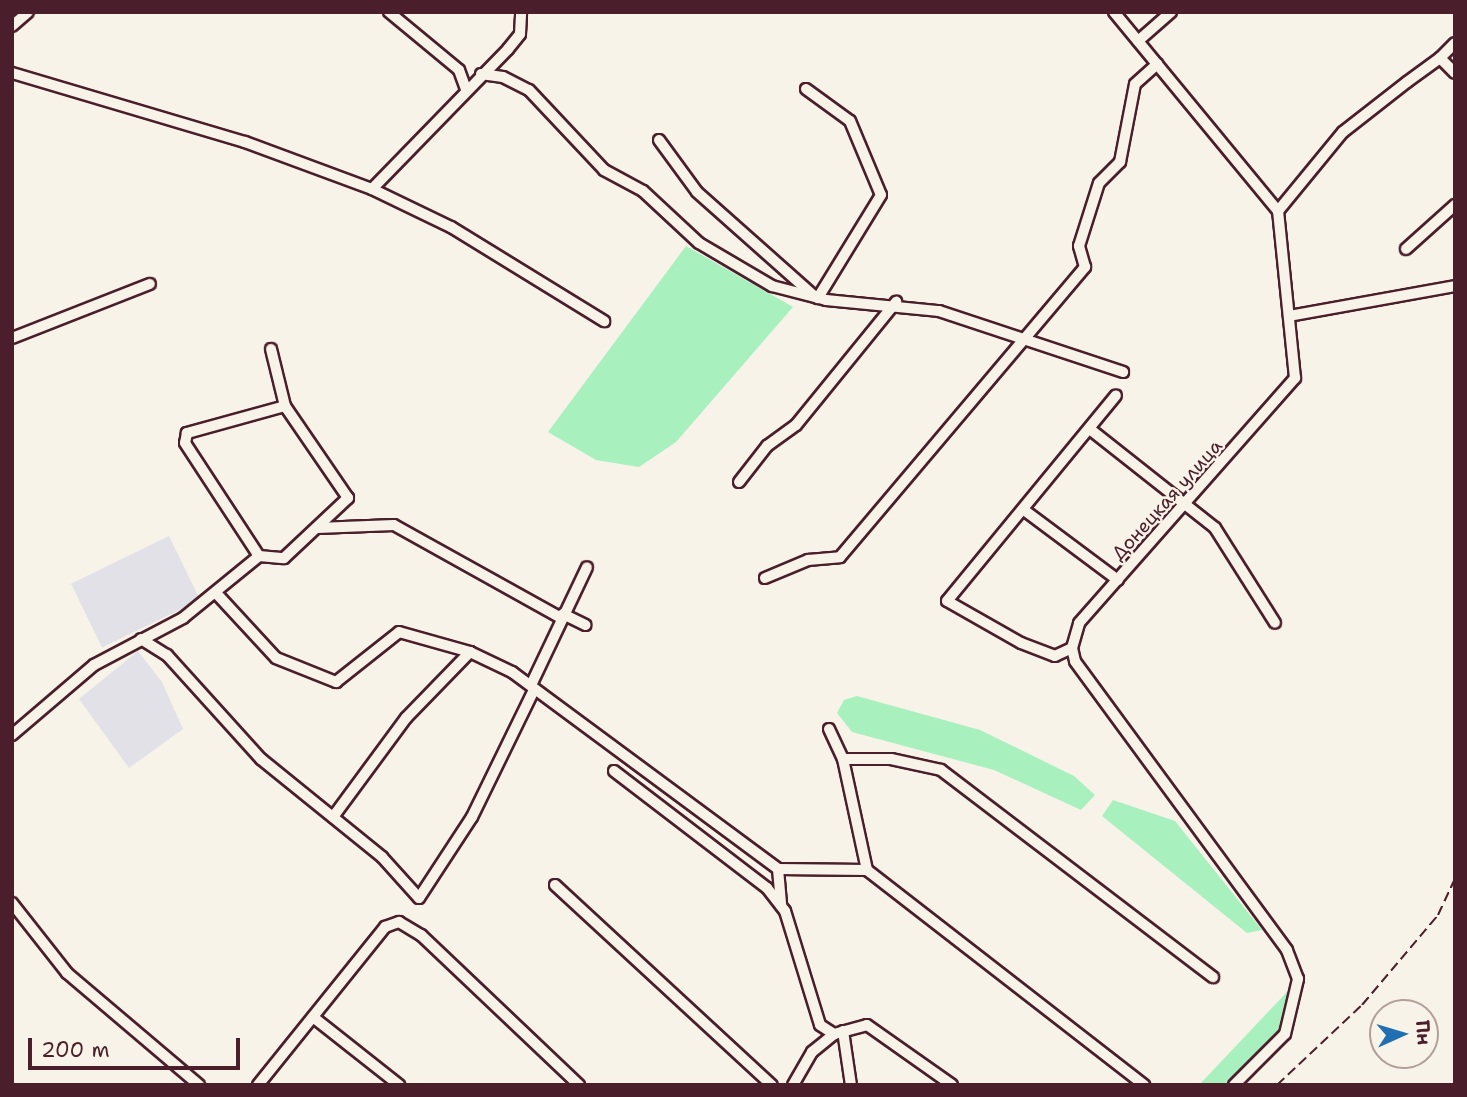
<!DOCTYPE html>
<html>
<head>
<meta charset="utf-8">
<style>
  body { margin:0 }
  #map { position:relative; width:1467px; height:1097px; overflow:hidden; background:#f7f3e8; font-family:"Shantell Sans",sans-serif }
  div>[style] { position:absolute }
  .built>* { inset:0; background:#e2e1e8; transform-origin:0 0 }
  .green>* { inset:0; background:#a8f0bd }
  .roads { filter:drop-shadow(2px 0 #4a1f2b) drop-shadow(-2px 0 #4a1f2b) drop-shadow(0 2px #4a1f2b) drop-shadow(0 -2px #4a1f2b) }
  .minor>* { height:10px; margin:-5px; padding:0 5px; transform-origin:5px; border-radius:5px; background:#f7f3e8 }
  .rail>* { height:2px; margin-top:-1px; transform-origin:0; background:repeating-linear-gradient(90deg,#4a1f2b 0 10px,transparent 0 15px) }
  span { translate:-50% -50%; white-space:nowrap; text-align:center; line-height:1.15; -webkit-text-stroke:5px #f7f3e8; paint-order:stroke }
  .street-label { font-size:19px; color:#4a1f2b }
  .frame { position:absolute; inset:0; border:14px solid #4a1f2b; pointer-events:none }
  .north { position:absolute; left:1369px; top:999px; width:70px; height:70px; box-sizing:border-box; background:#f7f3e8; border:2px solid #b29e9c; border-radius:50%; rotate:86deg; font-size:19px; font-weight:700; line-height:28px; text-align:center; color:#4a1f2b }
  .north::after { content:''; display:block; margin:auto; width:24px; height:32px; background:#1f6fb2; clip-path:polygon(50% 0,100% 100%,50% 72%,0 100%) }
  .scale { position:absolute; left:28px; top:1038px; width:212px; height:32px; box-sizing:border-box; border:4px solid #4a1f2b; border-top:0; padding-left:9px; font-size:21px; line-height:24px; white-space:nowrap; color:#4a1f2b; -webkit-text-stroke:5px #f7f3e8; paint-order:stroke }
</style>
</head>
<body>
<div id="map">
  <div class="built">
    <i style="left:169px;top:536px;width:71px;height:109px;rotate:64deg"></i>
    <i style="clip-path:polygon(138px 651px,162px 682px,183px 729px,129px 768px,79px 699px)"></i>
  </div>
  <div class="green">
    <i style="clip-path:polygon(686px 246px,793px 307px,676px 442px,639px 467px,596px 460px,548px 432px)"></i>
    <i style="clip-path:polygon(857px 696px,980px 730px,1074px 776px,1095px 795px,1081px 810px,994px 770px,852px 732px,837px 713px,844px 700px)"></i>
    <i style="clip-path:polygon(1113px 800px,1175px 821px,1262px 930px,1247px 933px,1102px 816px)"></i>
    <i style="clip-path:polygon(1287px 992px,1291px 1003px,1279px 1031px,1226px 1085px,1199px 1085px)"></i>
  </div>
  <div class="roads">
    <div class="minor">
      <i style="left:389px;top:12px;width:91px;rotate:39.6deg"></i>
      <i style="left:459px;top:70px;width:20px;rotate:70deg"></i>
      <i style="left:1114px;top:12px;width:258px;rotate:50.5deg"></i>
      <i style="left:12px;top:26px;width:21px;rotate:-41deg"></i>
      <i style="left:1138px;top:41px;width:44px;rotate:-41.3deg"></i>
      <i style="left:1440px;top:58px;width:21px;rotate:-45deg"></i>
      <i style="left:12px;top:73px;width:243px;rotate:16.5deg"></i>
      <i style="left:245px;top:142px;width:135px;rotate:20.3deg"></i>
      <i style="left:372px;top:189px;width:195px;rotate:-45.8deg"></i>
      <i style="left:508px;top:49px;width:19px;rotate:-51deg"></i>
      <i style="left:520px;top:34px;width:22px;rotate:-87deg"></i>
      <i style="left:481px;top:74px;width:22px;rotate:8deg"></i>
      <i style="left:503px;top:77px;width:29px;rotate:27deg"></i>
      <i style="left:529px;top:90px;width:110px;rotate:46.8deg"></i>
      <i style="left:604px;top:170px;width:44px;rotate:28.3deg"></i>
      <i style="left:643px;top:191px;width:76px;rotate:42.9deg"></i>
      <i style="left:699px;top:243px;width:85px;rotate:30.5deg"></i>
      <i style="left:772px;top:286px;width:56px;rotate:14.5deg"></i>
      <i style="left:826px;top:300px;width:114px;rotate:5.6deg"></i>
      <i style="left:939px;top:311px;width:194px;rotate:18.3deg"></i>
      <i style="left:806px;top:89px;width:54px;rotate:36deg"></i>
      <i style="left:850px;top:121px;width:80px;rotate:67.3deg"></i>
      <i style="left:881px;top:195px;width:121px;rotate:121.5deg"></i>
      <i style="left:659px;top:140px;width:64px;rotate:53.8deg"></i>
      <i style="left:697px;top:192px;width:157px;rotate:41.6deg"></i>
      <i style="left:372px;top:189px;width:88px;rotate:25.7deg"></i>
      <i style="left:451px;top:227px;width:180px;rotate:31.6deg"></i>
      <i style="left:1278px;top:211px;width:102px;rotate:-50.6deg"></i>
      <i style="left:1343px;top:132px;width:81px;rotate:-38deg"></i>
      <i style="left:1407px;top:82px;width:41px;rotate:-36deg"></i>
      <i style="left:1440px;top:58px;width:21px;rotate:45deg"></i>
      <i style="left:1406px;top:249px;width:66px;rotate:-41.9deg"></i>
      <i style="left:1289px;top:316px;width:169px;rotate:-10.2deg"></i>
      <i style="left:12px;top:338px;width:148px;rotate:-21.4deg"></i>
      <i style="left:271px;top:349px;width:59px;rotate:76.2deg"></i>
      <i style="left:1091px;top:430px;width:158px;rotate:38.3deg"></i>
      <i style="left:1215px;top:528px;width:112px;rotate:57.7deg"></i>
      <i style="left:739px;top:482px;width:46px;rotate:-52.1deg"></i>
      <i style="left:767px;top:446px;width:36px;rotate:-36deg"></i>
      <i style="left:796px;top:425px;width:159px;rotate:-50.9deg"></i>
      <i style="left:1024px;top:510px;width:117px;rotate:36.7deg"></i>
      <i style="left:317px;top:528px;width:77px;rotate:-2.2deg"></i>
      <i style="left:394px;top:525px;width:191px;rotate:29.1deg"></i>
      <i style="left:765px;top:578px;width:47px;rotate:-22.7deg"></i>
      <i style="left:808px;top:560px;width:32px;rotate:-5deg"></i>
      <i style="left:840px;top:557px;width:380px;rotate:-49.8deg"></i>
      <i style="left:1085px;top:267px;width:22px;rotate:-106deg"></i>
      <i style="left:1079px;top:246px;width:66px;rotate:-72.4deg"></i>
      <i style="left:1099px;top:183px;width:30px;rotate:-45deg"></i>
      <i style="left:1120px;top:162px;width:79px;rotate:-79.1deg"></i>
      <i style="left:1135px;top:84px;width:30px;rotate:-42deg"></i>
      <i style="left:216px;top:593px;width:88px;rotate:47.3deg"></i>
      <i style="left:276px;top:658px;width:65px;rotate:21.8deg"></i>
      <i style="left:336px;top:682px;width:80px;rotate:-38.4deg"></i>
      <i style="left:399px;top:632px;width:74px;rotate:15.7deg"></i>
      <i style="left:470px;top:652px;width:47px;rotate:25.5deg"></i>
      <i style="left:512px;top:672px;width:331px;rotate:36.5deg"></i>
      <i style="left:778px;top:869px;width:37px;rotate:85deg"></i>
      <i style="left:563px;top:614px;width:25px;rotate:26deg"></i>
      <i style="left:141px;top:639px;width:31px;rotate:32deg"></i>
      <i style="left:167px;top:655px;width:140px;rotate:47.9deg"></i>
      <i style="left:261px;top:759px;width:156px;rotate:39deg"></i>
      <i style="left:382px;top:857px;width:55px;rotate:47.9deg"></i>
      <i style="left:419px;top:898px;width:97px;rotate:-56.8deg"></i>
      <i style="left:472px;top:817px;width:141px;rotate:-64deg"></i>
      <i style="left:1072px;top:648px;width:19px;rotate:155deg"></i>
      <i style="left:1055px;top:656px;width:36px;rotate:-159deg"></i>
      <i style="left:1021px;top:643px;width:85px;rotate:-150.4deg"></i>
      <i style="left:947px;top:601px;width:266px;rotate:-50.6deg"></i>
      <i style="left:532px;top:683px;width:128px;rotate:-64.6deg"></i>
      <i style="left:829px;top:729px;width:33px;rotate:65deg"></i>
      <i style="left:843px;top:759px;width:114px;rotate:77.8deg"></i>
      <i style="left:12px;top:735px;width:108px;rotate:-40.5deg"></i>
      <i style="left:94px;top:665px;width:101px;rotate:-27.8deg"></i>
      <i style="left:183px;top:618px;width:98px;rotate:-39.2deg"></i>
      <i style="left:259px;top:556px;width:25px;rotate:5deg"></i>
      <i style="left:284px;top:558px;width:88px;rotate:-43.2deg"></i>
      <i style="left:348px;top:498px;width:112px;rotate:-124.4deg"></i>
      <i style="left:285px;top:406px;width:102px;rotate:164.6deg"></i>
      <i style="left:187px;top:433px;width:10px;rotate:101deg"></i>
      <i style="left:185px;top:443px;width:135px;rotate:56.8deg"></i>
      <i style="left:843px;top:759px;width:48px"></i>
      <i style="left:891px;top:759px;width:51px;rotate:12.4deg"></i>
      <i style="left:941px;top:770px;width:342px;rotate:37.3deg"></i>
      <i style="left:614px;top:771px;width:193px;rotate:37.4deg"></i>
      <i style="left:767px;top:888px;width:29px;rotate:52deg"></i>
      <i style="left:785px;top:911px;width:119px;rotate:72.9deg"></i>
      <i style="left:820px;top:1025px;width:17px;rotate:33deg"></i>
      <i style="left:834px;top:1034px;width:34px;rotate:-15deg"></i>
      <i style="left:867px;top:1025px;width:104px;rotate:35.2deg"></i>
      <i style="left:333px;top:817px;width:123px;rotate:-53.6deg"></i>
      <i style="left:406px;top:718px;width:92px;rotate:-45.9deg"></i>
      <i style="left:778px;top:869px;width:89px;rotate:0.6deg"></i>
      <i style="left:867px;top:870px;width:351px;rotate:37.8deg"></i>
      <i style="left:555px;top:885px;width:295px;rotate:42.7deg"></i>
      <i style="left:12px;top:903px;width:89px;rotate:51.8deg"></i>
      <i style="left:67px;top:973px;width:173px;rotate:40.3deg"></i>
      <i style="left:313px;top:1017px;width:110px;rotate:38.3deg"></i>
      <i style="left:843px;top:1031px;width:55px;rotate:81.6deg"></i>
      <i style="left:258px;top:1085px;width:203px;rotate:-51.2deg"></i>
      <i style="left:385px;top:927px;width:15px;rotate:-20deg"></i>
      <i style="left:399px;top:922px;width:26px;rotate:31deg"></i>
      <i style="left:421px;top:935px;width:218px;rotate:43.5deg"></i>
      <i style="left:793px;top:1085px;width:38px;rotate:-60deg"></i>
      <i style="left:812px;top:1052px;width:28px;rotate:-39deg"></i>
      <i style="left:1234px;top:1085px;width:72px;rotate:-45deg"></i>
      <i style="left:1285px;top:1034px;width:57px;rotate:-76.7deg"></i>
      <i style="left:1298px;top:979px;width:31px;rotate:-111deg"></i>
      <i style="left:1287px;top:950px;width:358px;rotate:-126.3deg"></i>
      <i style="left:1075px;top:661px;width:13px;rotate:-103deg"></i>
      <i style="left:1072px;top:648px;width:26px;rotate:-74deg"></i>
      <i style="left:1079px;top:623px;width:327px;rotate:-48.6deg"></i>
      <i style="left:1295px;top:378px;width:168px;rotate:-95.8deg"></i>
    </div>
  </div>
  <div class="rail">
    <i style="left:1277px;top:1085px;width:117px;rotate:-43.3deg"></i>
    <i style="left:1362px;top:1005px;width:118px;rotate:-49.8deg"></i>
    <i style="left:1438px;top:915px;width:40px;rotate:-65deg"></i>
  </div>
  <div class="street-label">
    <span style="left:1167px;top:500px;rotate:-48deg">Донецкая улица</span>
  </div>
  <div class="frame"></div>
  <div class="north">Пн</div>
  <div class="scale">200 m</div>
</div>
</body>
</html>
